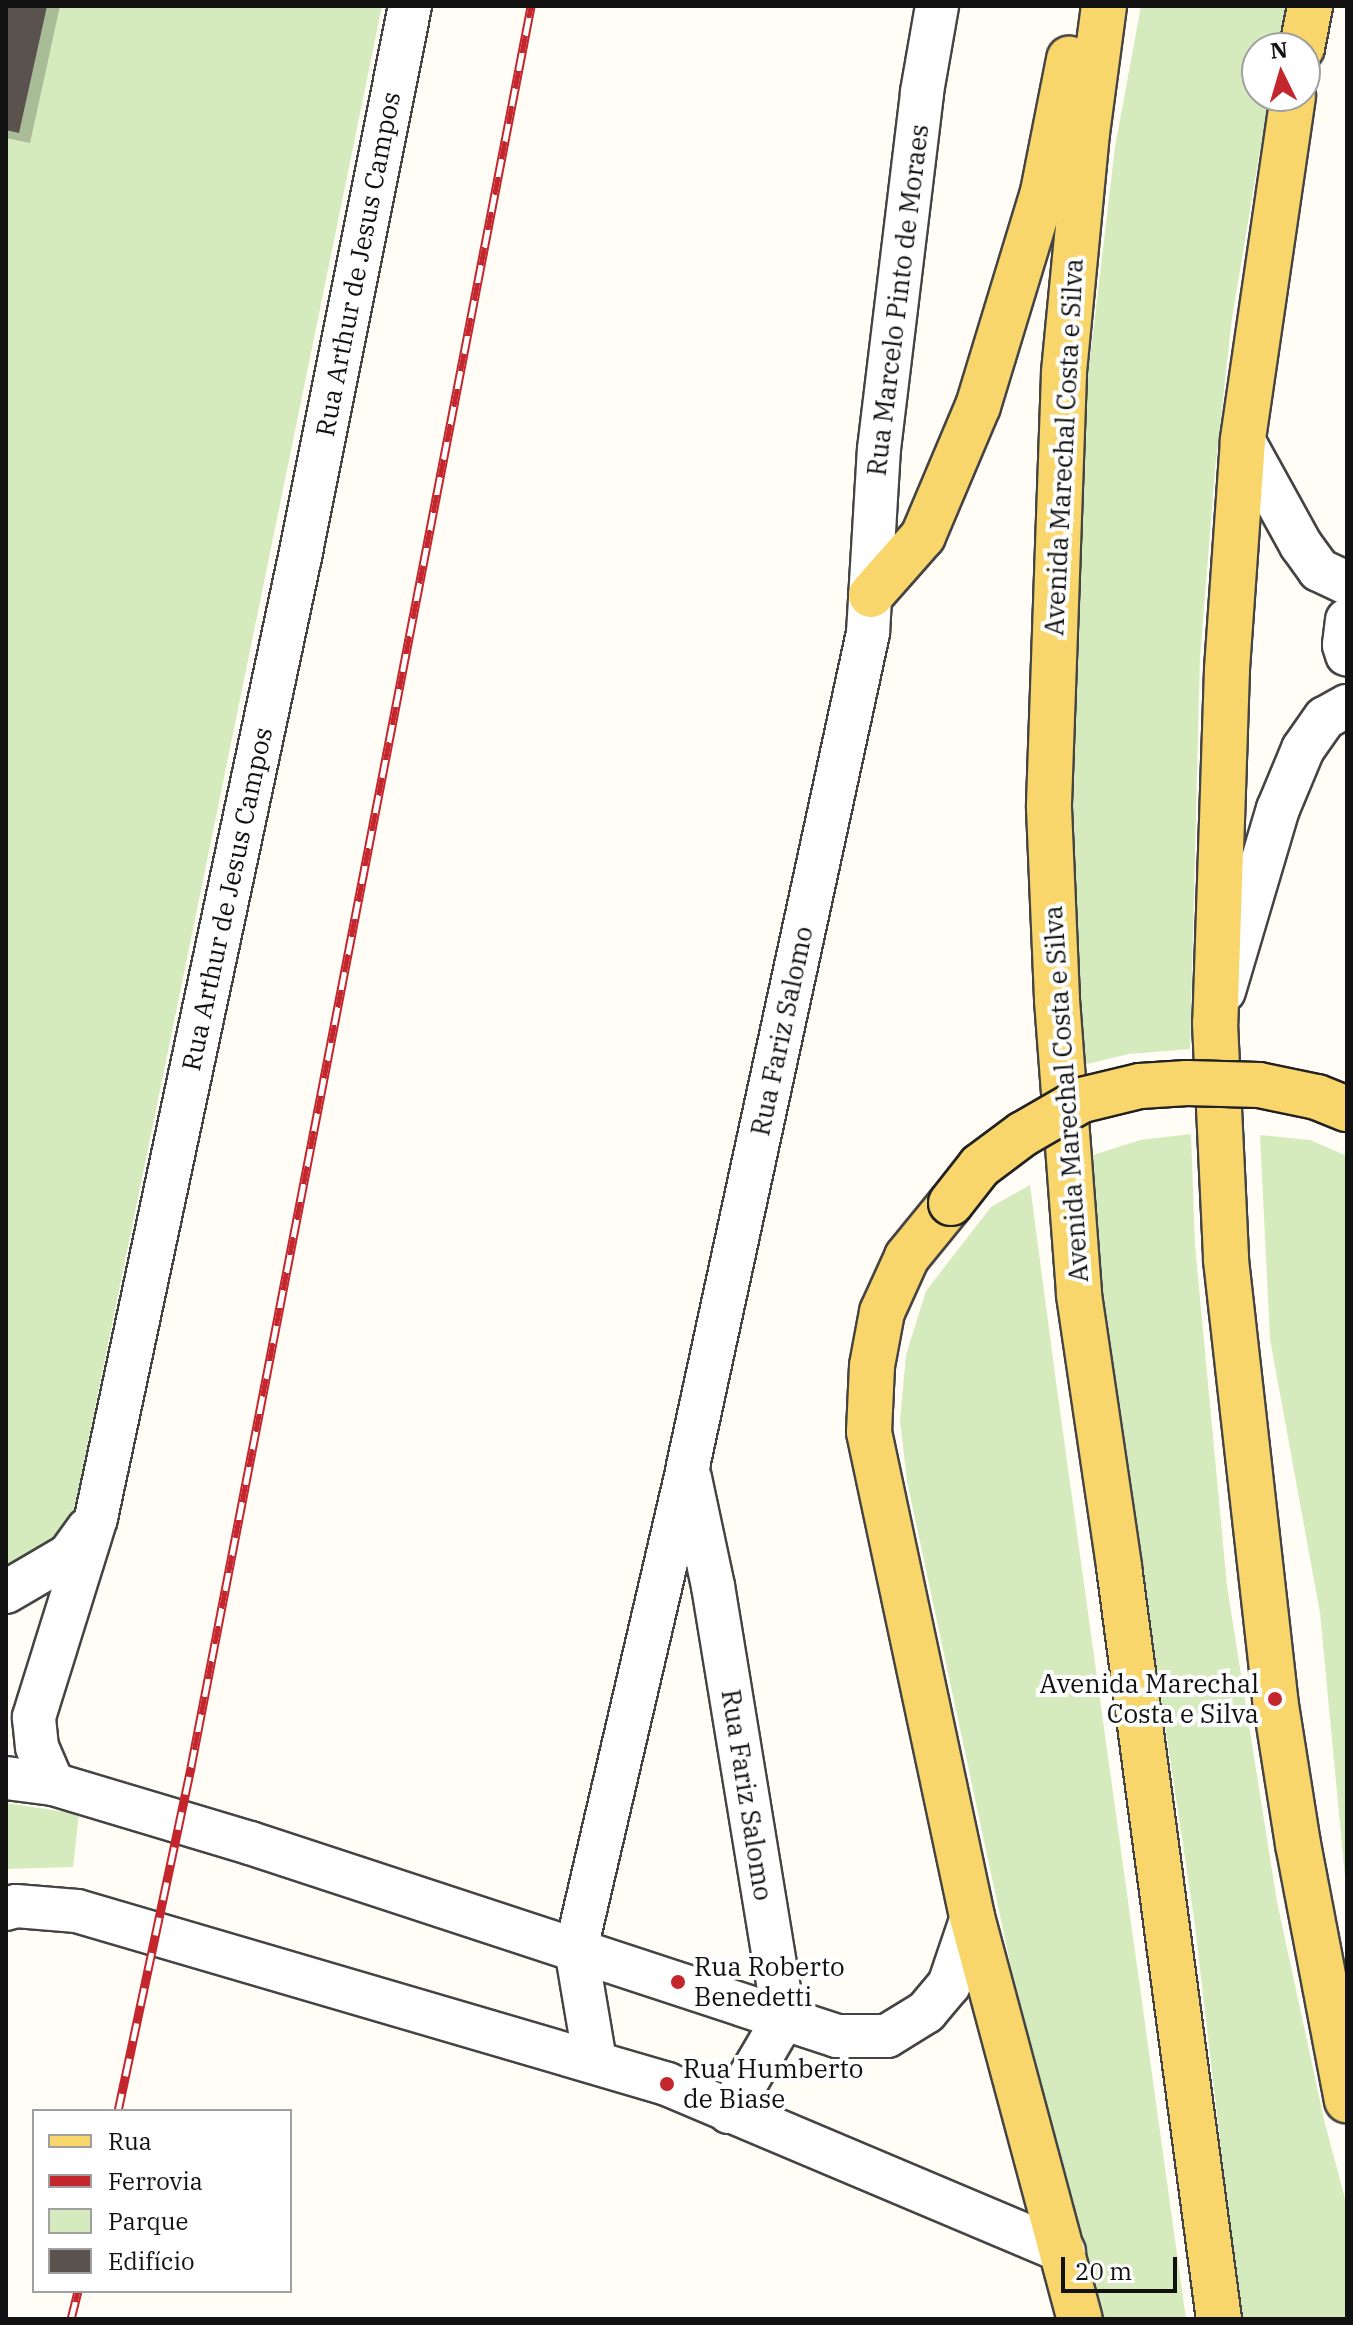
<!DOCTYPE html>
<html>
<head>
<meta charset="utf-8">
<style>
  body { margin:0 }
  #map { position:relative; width:1353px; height:2325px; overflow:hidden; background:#fffdf5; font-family:"IBM Plex Serif",serif }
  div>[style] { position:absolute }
  .green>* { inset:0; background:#d5ebbd }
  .shadow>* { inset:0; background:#0003 }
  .building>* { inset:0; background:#5a524d }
  .roads { filter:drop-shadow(2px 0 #444) drop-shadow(-2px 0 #444) drop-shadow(0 2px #444) drop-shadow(0 -2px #444) }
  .minor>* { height:42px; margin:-21px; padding:0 21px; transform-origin:21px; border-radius:21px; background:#fff }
  .major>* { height:44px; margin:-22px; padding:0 22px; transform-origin:22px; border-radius:22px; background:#f9d66b }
  .rail>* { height:9px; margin-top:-4.5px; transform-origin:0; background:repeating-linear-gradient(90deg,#fff 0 18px,#c4262e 0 36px); box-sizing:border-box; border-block:2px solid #c4262e }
  .bridges { filter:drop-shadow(2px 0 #222) drop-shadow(-2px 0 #222) drop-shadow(0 2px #222) drop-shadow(0 -2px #222) }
  .major-bridge>* { height:44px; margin:-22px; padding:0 22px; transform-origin:22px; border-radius:22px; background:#f9d66b }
  .dots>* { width:22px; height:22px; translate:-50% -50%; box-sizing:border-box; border:4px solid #fff; border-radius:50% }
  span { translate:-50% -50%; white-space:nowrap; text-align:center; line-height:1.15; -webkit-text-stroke:8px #fff; paint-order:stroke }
  .street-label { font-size:26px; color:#111 }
  .poi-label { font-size:26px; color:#111 }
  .right { translate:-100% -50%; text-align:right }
  .left { translate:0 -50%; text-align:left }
  .frame { position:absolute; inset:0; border:8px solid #111; pointer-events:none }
  .legend { position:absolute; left:32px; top:2109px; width:260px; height:184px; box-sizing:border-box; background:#fff; border:2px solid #a0a0a0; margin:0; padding:10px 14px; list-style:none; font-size:24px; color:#111 }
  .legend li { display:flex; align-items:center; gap:16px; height:40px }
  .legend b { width:40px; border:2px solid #a0a0a0 }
  .north { position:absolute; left:1241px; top:32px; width:80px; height:80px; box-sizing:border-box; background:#fff; border:2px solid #a0a0a0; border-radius:50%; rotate:355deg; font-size:22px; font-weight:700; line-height:32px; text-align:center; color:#111 }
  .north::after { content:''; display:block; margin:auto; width:28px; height:36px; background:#c4262e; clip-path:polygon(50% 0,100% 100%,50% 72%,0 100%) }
  .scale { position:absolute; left:1061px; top:2257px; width:116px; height:36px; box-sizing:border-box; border:4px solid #111; border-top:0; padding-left:10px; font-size:24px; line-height:28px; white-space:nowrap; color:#111; -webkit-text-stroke:6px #fff; paint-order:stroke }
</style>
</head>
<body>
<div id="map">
  <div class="green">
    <i style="clip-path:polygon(6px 6px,382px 6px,72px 1520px,68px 1530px,6px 1583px)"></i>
    <i style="clip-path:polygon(1141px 6px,1287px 6px,1279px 48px,1257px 48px,1257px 96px,1269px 96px,1232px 318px,1215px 470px,1200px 658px,1190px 1049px,1129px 1054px,1083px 1065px,1071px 784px,1078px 461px,1115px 147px)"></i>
    <i style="clip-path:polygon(1191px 1134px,1195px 1245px,1227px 1586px,1277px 1902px,1325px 2124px,1347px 2206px,1347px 2319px,1241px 2319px,1194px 1918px,1100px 1291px,1087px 1157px,1140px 1140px)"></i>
    <i style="clip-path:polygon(1260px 1135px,1310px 1140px,1347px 1156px,1347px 1898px,1320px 1613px,1270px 1339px)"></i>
    <i style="clip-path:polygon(1030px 1185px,1056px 1382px,1186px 2319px,1092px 2319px,1026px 2037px,907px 1481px,900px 1421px,906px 1355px,926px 1291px,991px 1207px)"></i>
    <i style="clip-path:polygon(6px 1803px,79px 1814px,73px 1867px,6px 1869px)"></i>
  </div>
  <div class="shadow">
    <i style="clip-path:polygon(6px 6px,60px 6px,30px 143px,6px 138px)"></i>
  </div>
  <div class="building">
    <i style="clip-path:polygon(6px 6px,47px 6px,19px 133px,6px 130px)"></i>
  </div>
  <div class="roads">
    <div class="minor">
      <i style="left:1243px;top:440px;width:120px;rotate:61.1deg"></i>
      <i style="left:1301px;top:545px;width:31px;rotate:54deg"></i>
      <i style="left:1319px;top:570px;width:31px;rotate:25deg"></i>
      <i style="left:1347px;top:620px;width:25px;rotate:97deg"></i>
      <i style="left:1344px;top:645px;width:10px;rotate:73deg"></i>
      <i style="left:1224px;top:991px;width:190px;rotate:-73.5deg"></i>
      <i style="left:1278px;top:809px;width:65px;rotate:-67.4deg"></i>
      <i style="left:1303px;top:749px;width:38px;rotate:-55deg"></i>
      <i style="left:1325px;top:718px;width:25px;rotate:-29deg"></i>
      <i style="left:690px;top:1478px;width:110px;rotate:78deg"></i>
      <i style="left:713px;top:1586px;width:438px;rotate:80.7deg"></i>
      <i style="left:784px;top:2018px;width:109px;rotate:120.3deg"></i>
      <i style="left:6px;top:1592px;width:73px;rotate:-30.4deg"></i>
      <i style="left:69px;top:1555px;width:32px;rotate:-54deg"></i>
      <i style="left:6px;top:1778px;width:47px;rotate:7.3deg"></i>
      <i style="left:53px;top:1784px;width:206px;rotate:16.7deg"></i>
      <i style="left:250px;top:1843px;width:618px;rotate:18.2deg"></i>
      <i style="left:837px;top:2036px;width:50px"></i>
      <i style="left:887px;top:2036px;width:46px;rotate:-31.6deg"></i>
      <i style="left:926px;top:2012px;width:35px;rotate:-50deg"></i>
      <i style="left:949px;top:1985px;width:72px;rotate:-71.3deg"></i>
      <i style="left:53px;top:1784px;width:40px;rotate:-113.4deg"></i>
      <i style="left:37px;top:1747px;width:30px;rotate:-96deg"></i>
      <i style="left:34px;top:1717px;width:208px;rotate:-72.7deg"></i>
      <i style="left:96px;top:1518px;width:982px;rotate:-78.02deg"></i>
      <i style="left:300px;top:557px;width:562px;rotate:-78.71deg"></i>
      <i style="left:6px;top:1909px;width:10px;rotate:-17deg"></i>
      <i style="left:16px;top:1906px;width:61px;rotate:4.7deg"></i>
      <i style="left:77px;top:1911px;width:615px;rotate:16.34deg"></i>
      <i style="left:667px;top:2084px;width:431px;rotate:22.9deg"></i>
      <i style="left:595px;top:2061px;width:114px;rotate:-99.6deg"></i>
      <i style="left:576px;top:1949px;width:496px;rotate:-76.9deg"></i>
      <i style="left:688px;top:1466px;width:852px;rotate:-77.81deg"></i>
      <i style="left:868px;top:633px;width:184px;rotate:-86.6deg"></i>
      <i style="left:879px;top:449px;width:360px;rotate:-83.1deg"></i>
      <i style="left:922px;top:92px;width:87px;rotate:-80.1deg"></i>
    </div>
    <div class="major">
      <i style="left:1104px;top:6px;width:128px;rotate:97.6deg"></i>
      <i style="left:1087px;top:133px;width:242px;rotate:95.5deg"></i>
      <i style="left:1064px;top:374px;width:434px;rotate:92deg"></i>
      <i style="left:1049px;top:808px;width:192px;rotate:87.6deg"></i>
      <i style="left:1057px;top:1000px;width:296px;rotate:85.7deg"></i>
      <i style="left:1079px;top:1295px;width:275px;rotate:81.6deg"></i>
      <i style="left:1119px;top:1567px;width:759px;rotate:82.43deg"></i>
      <i style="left:1302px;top:48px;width:43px;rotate:-79.2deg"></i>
      <i style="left:1293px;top:96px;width:348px;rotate:98.3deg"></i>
      <i style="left:1243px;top:440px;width:231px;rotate:94deg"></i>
      <i style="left:1227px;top:670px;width:353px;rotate:91.9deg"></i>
      <i style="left:1215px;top:1023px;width:237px;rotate:87.3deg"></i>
      <i style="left:1226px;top:1260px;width:442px;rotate:83.6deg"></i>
      <i style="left:1275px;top:1699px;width:147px;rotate:81deg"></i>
      <i style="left:1298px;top:1844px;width:261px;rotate:79.2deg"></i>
      <i style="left:871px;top:595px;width:79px;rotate:-48.6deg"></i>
      <i style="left:923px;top:536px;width:141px;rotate:-67.1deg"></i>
      <i style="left:978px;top:406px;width:224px;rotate:-73.1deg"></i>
      <i style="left:1043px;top:192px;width:136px;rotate:-78.9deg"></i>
      <i style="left:951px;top:1203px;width:70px;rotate:129.2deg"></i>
      <i style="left:907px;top:1257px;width:60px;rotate:114.4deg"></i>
      <i style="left:882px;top:1312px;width:55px;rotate:100.5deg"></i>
      <i style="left:872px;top:1366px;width:66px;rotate:92.6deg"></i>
      <i style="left:869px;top:1432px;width:496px;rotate:78deg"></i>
      <i style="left:972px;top:1917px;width:416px;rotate:75deg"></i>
    </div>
  </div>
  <div class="rail">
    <i style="left:118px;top:2111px;width:352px;rotate:-78deg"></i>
    <i style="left:191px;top:1767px;width:1794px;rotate:-79.07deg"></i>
    <i style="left:71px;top:2319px;width:29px;rotate:-76deg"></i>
  </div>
  <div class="bridges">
    <div class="major-bridge">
      <i style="left:951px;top:1203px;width:47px;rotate:-51.9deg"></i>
      <i style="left:980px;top:1166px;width:54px;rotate:-36.7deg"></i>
      <i style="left:1023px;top:1134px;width:68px;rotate:-30deg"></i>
      <i style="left:1082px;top:1100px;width:60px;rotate:-13.6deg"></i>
      <i style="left:1140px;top:1086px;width:47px;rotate:-3.7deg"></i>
      <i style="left:1187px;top:1083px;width:72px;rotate:1.6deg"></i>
      <i style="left:1259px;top:1085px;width:59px;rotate:11.7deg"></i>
      <i style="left:1317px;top:1097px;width:32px;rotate:22deg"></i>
    </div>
  </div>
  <div class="dots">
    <i style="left:1275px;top:1699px;background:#c4262e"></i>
    <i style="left:678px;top:1982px;background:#c4262e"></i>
    <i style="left:667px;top:2084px;background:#c4262e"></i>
  </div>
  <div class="street-label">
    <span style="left:358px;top:264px;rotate:-79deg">Rua Arthur de Jesus Campos</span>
    <span style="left:898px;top:300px;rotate:-83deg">Rua Marcelo Pinto de Moraes</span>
    <span style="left:1064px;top:447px;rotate:-87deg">Avenida Marechal Costa e Silva</span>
    <span style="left:227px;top:899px;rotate:-78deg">Rua Arthur de Jesus Campos</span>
    <span style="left:782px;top:1031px;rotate:-78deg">Rua Fariz Salomo</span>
    <span style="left:1066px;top:1094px;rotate:-94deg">Avenida Marechal Costa e Silva</span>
    <span style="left:747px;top:1795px;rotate:81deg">Rua Fariz Salomo</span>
  </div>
  <div class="poi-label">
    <span class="right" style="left:1259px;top:1699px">Avenida Marechal<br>Costa e Silva</span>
    <span class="left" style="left:694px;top:1982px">Rua Roberto<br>Benedetti</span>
    <span class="left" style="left:683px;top:2084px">Rua Humberto<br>de Biase</span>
  </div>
  <div class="frame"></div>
  <ul class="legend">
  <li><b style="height:10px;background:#f9d66b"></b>Rua</li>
  <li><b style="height:10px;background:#c4262e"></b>Ferrovia</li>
  <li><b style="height:22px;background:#d5ebbd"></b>Parque</li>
  <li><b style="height:22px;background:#5a524d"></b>Edifício</li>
  </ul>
  <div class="north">N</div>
  <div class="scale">20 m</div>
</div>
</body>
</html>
